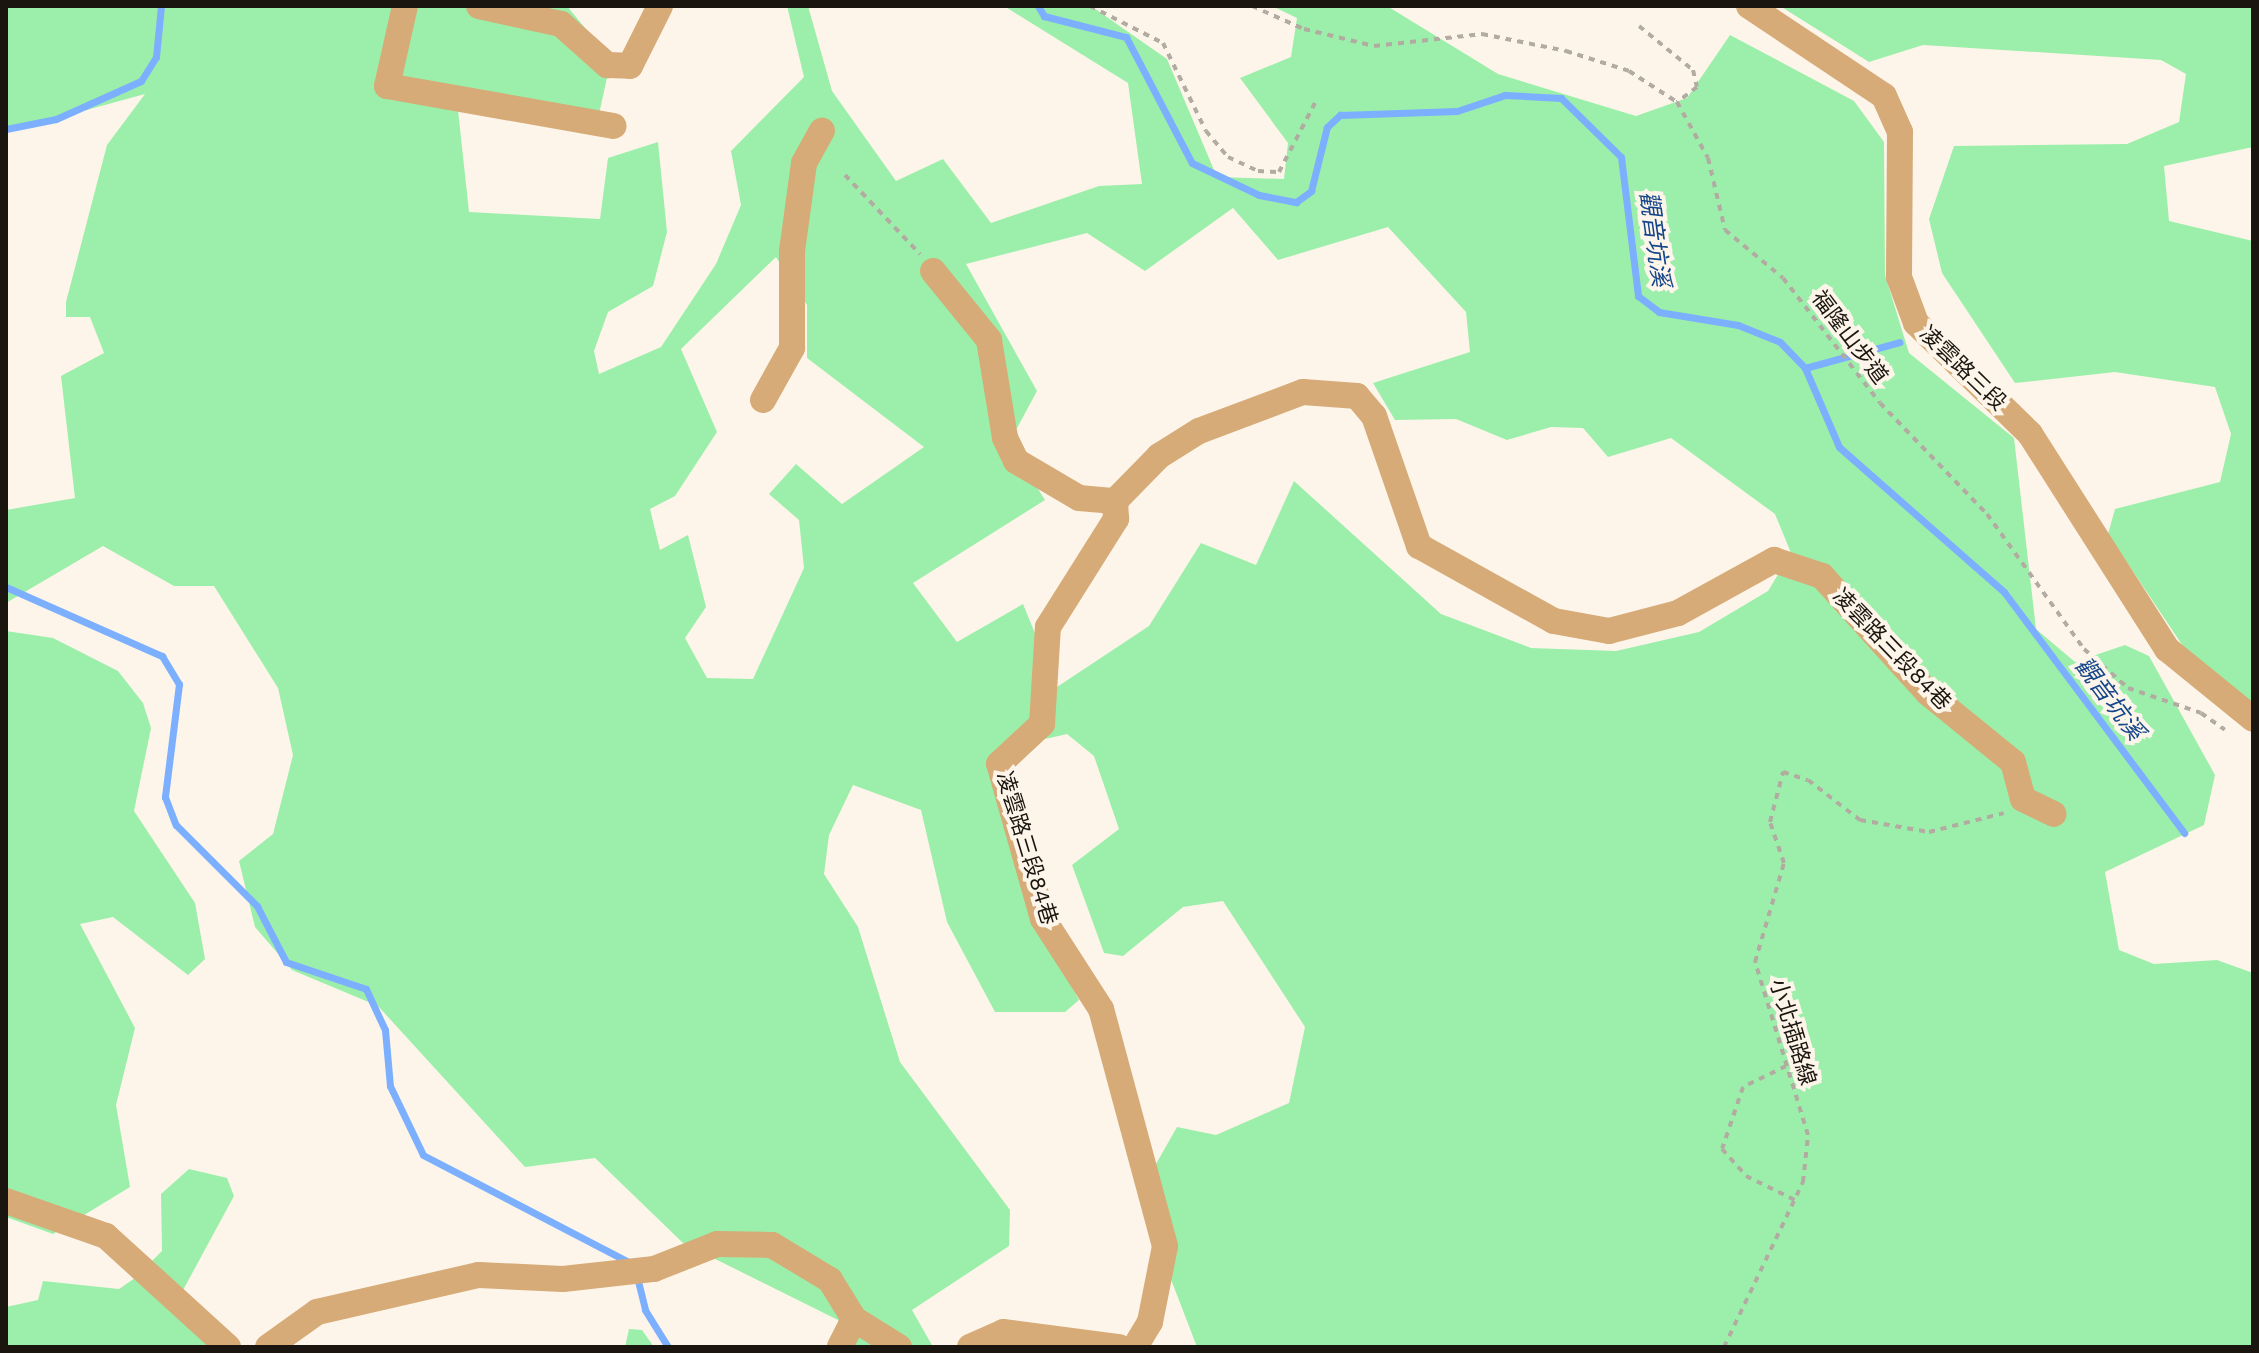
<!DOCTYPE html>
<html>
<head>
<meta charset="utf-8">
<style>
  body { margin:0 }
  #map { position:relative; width:2259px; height:1353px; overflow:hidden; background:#fdf5ea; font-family:"Work Sans","Noto Sans TC",sans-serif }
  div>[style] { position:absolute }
  .green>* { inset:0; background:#9cefaa }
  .stream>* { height:7px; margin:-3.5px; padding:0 3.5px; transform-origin:3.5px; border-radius:3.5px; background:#7cb0fe }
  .path>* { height:4px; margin-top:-2px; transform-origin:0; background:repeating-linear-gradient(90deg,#b2aba2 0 6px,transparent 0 12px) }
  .minor>* { height:26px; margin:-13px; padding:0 13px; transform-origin:13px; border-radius:13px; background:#d6ab78 }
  span { translate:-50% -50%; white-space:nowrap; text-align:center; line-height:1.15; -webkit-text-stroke:8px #fdf5ea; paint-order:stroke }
  .street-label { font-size:22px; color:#1a160f }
  .water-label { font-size:24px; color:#15468a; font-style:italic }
  .frame { position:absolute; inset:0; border:8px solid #1a160f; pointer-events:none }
</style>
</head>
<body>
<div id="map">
  <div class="green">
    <i style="clip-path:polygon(evenodd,6px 6px,567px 6px,611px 60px,595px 132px,458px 110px,469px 212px,600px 219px,608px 158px,658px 142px,667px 232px,653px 286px,608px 312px,594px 351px,599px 374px,661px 347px,716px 264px,741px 205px,731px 151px,804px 77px,787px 6px,808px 6px,832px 91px,896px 181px,943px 159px,991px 223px,1099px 186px,1142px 184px,1128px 83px,1004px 6px,1091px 6px,1167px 59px,1217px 177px,1284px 179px,1288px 143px,1240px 78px,1291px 57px,1297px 18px,1272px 6px,1387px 6px,1498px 74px,1636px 116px,1687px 98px,1730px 35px,1854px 101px,1884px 142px,1885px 275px,1909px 353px,2014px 438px,2036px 629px,2075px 662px,2125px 645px,2149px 656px,2215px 775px,2204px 825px,2105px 872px,2119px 950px,2154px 964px,2217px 960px,2253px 973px,2253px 1347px,1197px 1347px,1167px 1269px,1148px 1178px,1177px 1127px,1216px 1135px,1289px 1103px,1305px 1027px,1223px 901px,1183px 907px,1123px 956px,1104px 953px,1072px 865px,1119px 829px,1094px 756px,1067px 734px,1032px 742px,1011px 774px,1052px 950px,1079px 1000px,1065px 1012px,995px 1012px,947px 922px,921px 810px,853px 785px,829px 835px,824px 874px,858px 927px,900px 1062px,1010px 1210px,1009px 1246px,912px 1310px,933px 1347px,840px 1347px,838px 1320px,683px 1243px,595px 1158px,525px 1167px,378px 1006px,292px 970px,255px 927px,239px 861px,273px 834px,293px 755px,278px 688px,214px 586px,174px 586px,103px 546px,6px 603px,6px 510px,75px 498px,61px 376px,104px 353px,90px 317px,66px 317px,66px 302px,107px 145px,145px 94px,6px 132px,6px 6px,1233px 208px,1278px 260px,1388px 227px,1466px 312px,1470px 352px,1373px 383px,1395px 420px,1456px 419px,1507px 440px,1551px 427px,1583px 428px,1608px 457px,1671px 438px,1775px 514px,1791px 553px,1768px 591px,1699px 632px,1616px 651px,1531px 648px,1441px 614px,1294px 481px,1256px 565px,1201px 543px,1149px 626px,1057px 687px,1023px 604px,957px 642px,913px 583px,1045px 500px,1009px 443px,1037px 391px,966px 264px,1087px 233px,1145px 271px,1233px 208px,6px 6px,776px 257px,807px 305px,807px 358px,924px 447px,842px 504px,796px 464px,769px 494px,799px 520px,804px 568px,753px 679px,707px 678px,685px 638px,706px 607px,688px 535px,660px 550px,650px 509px,675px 496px,717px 432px,681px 349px,776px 257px)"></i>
    <i style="clip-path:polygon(1780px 6px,2253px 6px,2253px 147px,2164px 166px,2169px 221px,2253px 241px,2253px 709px,2223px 706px,2108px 534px,2115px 509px,2220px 482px,2231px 434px,2215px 387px,2115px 372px,2015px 383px,1942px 273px,1929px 219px,1954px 146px,2127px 144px,2179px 122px,2186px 74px,2161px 60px,1923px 45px,1869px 62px)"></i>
    <i style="clip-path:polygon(6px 631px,53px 638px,118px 671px,143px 703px,151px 728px,134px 811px,195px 903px,205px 959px,188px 975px,113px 917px,80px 924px,135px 1028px,116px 1105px,130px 1187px,53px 1234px,6px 1217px)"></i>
    <i style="clip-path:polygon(189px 1169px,227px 1178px,234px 1196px,182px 1292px,223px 1347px,6px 1347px,6px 1307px,38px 1300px,43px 1281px,119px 1289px,135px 1278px,162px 1251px,161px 1194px)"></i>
    <i style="clip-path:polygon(629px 1329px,642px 1330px,654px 1347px,625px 1347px)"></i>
  </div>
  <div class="stream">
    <i style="left:1038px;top:6px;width:12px;rotate:59deg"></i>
    <i style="left:1044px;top:16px;width:85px;rotate:14.4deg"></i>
    <i style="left:1126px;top:37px;width:142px;rotate:62.4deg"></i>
    <i style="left:1192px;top:163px;width:74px;rotate:25.5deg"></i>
    <i style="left:1259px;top:195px;width:38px;rotate:11deg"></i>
    <i style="left:1296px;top:202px;width:19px;rotate:-36deg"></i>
    <i style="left:1311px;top:191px;width:66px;rotate:-76deg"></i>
    <i style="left:1327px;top:127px;width:18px;rotate:-43deg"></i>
    <i style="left:1340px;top:115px;width:117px;rotate:-2deg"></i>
    <i style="left:1457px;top:111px;width:51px;rotate:-18.4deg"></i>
    <i style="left:1505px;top:95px;width:56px;rotate:3.1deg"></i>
    <i style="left:1561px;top:98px;width:84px;rotate:44.5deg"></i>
    <i style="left:1621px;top:157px;width:140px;rotate:83deg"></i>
    <i style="left:1638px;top:296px;width:26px;rotate:37deg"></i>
    <i style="left:1659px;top:312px;width:80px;rotate:9.3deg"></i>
    <i style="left:1738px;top:325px;width:45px;rotate:22deg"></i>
    <i style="left:1780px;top:342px;width:36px;rotate:46deg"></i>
    <i style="left:1805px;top:368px;width:86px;rotate:66.7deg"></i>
    <i style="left:1839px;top:447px;width:220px;rotate:41.3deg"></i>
    <i style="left:2004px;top:592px;width:301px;rotate:53.2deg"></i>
    <i style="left:6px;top:129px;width:51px;rotate:-11.3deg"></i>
    <i style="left:56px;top:119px;width:93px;rotate:-24.1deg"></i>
    <i style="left:141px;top:81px;width:28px;rotate:-58deg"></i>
    <i style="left:156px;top:57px;width:51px;rotate:-84.4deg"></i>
    <i style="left:1805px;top:368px;width:98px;rotate:-15.3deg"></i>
    <i style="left:6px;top:587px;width:171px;rotate:23.9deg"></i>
    <i style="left:162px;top:656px;width:33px;rotate:59deg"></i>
    <i style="left:179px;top:684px;width:114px;rotate:97.1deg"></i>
    <i style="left:165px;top:797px;width:30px;rotate:69deg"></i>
    <i style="left:176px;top:825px;width:115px;rotate:45deg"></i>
    <i style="left:257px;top:906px;width:63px;rotate:62.6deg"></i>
    <i style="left:286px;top:962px;width:84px;rotate:18.6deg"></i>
    <i style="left:366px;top:989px;width:45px;rotate:65.1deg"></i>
    <i style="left:385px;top:1030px;width:56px;rotate:84.9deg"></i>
    <i style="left:390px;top:1086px;width:76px;rotate:64.4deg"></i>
    <i style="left:423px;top:1155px;width:238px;rotate:27.5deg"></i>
    <i style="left:637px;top:1277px;width:34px;rotate:76deg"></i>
    <i style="left:645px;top:1310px;width:44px;rotate:58.1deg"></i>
  </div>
  <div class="path">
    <i style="left:1090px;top:6px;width:82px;rotate:26.9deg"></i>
    <i style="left:1163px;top:43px;width:98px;rotate:64deg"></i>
    <i style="left:1206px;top:131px;width:34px;rotate:50deg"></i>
    <i style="left:1228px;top:157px;width:33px;rotate:25deg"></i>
    <i style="left:1258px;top:171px;width:21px;rotate:3deg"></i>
    <i style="left:1279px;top:172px;width:82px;rotate:-62.5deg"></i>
    <i style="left:1252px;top:6px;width:57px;rotate:23.9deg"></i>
    <i style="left:1304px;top:29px;width:72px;rotate:13.7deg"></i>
    <i style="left:1374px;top:46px;width:109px;rotate:-6.3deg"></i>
    <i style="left:1482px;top:34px;width:86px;rotate:11.4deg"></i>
    <i style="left:1566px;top:51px;width:66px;rotate:17.6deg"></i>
    <i style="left:1629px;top:71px;width:57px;rotate:32.9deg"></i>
    <i style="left:1677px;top:102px;width:64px;rotate:61deg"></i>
    <i style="left:1708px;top:158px;width:74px;rotate:76.7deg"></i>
    <i style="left:1725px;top:230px;width:75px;rotate:39.6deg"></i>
    <i style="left:1783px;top:278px;width:158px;rotate:52.2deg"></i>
    <i style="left:1880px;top:403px;width:154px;rotate:46.1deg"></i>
    <i style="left:1987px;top:514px;width:166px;rotate:54.3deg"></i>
    <i style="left:2084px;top:649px;width:59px;rotate:41.6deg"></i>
    <i style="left:2128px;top:688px;width:77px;rotate:18.9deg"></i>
    <i style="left:2201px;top:713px;width:29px;rotate:35deg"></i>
    <i style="left:1639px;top:26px;width:70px;rotate:39.2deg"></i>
    <i style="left:1693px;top:70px;width:17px;rotate:77deg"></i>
    <i style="left:1697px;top:87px;width:25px;rotate:143deg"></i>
    <i style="left:845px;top:175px;width:109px;rotate:46.5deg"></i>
    <i style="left:1786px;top:1066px;width:48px;rotate:154deg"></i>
    <i style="left:1743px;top:1087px;width:65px;rotate:108.7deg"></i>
    <i style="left:1722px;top:1149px;width:36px;rotate:48deg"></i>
    <i style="left:1746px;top:1176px;width:55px;rotate:26.1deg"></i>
    <i style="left:1724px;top:1347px;width:183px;rotate:-64.4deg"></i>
    <i style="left:1803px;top:1182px;width:47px;rotate:-83.9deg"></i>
    <i style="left:1808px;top:1135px;width:181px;rotate:-107deg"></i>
    <i style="left:1755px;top:962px;width:103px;rotate:-73.7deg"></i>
    <i style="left:1784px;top:863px;width:43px;rotate:-108.9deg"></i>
    <i style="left:1770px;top:822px;width:52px;rotate:-75.4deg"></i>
    <i style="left:1783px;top:772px;width:26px;rotate:18deg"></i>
    <i style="left:1808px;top:780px;width:66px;rotate:37.6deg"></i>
    <i style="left:1860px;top:820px;width:70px;rotate:9.9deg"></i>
    <i style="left:1929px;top:832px;width:77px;rotate:-14.2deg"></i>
  </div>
  <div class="minor">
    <i style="left:405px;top:6px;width:82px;rotate:102.7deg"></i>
    <i style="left:387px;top:86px;width:230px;rotate:10deg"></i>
    <i style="left:479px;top:6px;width:84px;rotate:12.4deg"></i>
    <i style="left:561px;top:24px;width:62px;rotate:41.7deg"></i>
    <i style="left:607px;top:65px;width:23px;rotate:2deg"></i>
    <i style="left:630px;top:66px;width:67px;rotate:-63.4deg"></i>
    <i style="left:1749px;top:6px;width:162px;rotate:33.7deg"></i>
    <i style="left:1884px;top:96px;width:39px;rotate:66deg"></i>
    <i style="left:1900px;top:132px;width:145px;rotate:90.4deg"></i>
    <i style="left:1899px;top:277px;width:49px;rotate:69.7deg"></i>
    <i style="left:1916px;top:323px;width:159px;rotate:44.2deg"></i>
    <i style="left:2030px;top:434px;width:255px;rotate:57.5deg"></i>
    <i style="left:2167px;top:649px;width:111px;rotate:39.1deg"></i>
    <i style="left:933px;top:271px;width:89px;rotate:50.9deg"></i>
    <i style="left:989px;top:340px;width:99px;rotate:80.7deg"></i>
    <i style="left:1005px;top:438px;width:25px;rotate:64deg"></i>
    <i style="left:1016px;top:461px;width:73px;rotate:30.4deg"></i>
    <i style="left:1079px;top:498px;width:36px;rotate:5deg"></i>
    <i style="left:763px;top:400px;width:60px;rotate:-60.9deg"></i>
    <i style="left:792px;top:348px;width:97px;rotate:-90deg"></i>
    <i style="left:792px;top:251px;width:89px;rotate:-82.2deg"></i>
    <i style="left:804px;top:163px;width:37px;rotate:-61deg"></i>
    <i style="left:6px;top:1201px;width:106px;rotate:19.3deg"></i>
    <i style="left:106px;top:1236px;width:165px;rotate:42.3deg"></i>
    <i style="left:854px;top:1319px;width:53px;rotate:31.9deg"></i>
    <i style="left:268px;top:1347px;width:60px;rotate:-35.5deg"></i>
    <i style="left:317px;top:1312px;width:166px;rotate:-12.9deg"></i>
    <i style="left:479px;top:1275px;width:84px;rotate:2.7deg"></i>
    <i style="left:563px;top:1279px;width:92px;rotate:-6.3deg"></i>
    <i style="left:654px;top:1269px;width:68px;rotate:-21.6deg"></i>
    <i style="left:717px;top:1244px;width:55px;rotate:1deg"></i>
    <i style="left:772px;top:1245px;width:68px;rotate:31.1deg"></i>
    <i style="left:830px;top:1280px;width:46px;rotate:58.4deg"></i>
    <i style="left:854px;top:1319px;width:31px;rotate:117deg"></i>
    <i style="left:970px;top:1347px;width:36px;rotate:-24deg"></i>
    <i style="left:1003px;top:1332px;width:117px;rotate:7.4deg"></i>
    <i style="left:1135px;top:1347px;width:29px;rotate:-59deg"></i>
    <i style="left:1150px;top:1322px;width:77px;rotate:-78.8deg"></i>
    <i style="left:1165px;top:1246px;width:245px;rotate:-105.1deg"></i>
    <i style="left:1101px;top:1009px;width:107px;rotate:-122.8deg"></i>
    <i style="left:1043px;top:919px;width:161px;rotate:-105.8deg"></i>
    <i style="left:999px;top:764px;width:59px;rotate:-42.9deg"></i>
    <i style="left:1042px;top:724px;width:97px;rotate:-86.5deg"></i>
    <i style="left:1048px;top:627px;width:128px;rotate:-57.8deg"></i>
    <i style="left:1116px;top:519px;width:18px;rotate:-93deg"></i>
    <i style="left:1115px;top:501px;width:63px;rotate:-45.6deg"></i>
    <i style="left:1159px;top:456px;width:47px;rotate:-32deg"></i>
    <i style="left:1199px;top:431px;width:111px;rotate:-20.6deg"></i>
    <i style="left:1303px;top:392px;width:54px;rotate:4.2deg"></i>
    <i style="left:1357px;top:396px;width:26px;rotate:50deg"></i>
    <i style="left:1374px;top:416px;width:138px;rotate:70.9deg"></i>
    <i style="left:1419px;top:546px;width:154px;rotate:29.1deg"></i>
    <i style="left:1554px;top:621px;width:56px;rotate:10.3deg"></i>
    <i style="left:1609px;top:631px;width:71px;rotate:-14.6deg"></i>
    <i style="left:1678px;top:613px;width:110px;rotate:-28.9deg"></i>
    <i style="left:1774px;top:560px;width:51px;rotate:18.4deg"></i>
    <i style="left:1822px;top:576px;width:158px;rotate:47.8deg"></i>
    <i style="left:1928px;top:693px;width:109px;rotate:39.1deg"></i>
    <i style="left:2013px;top:762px;width:38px;rotate:75deg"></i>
    <i style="left:2023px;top:799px;width:34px;rotate:26deg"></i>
  </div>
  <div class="street-label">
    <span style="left:1850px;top:337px;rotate:53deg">福隆山步道</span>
    <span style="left:1963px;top:368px;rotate:44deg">凌雲路三段</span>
    <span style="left:1892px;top:649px;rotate:46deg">凌雲路三段84巷</span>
    <span style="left:1027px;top:848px;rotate:73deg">凌雲路三段84巷</span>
    <span style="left:1793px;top:1032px;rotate:73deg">小北插路線</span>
  </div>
  <div class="water-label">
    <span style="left:1654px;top:239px;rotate:82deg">觀音坑溪</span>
    <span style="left:2109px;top:699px;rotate:53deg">觀音坑溪</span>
  </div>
  <div class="frame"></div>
</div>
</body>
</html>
